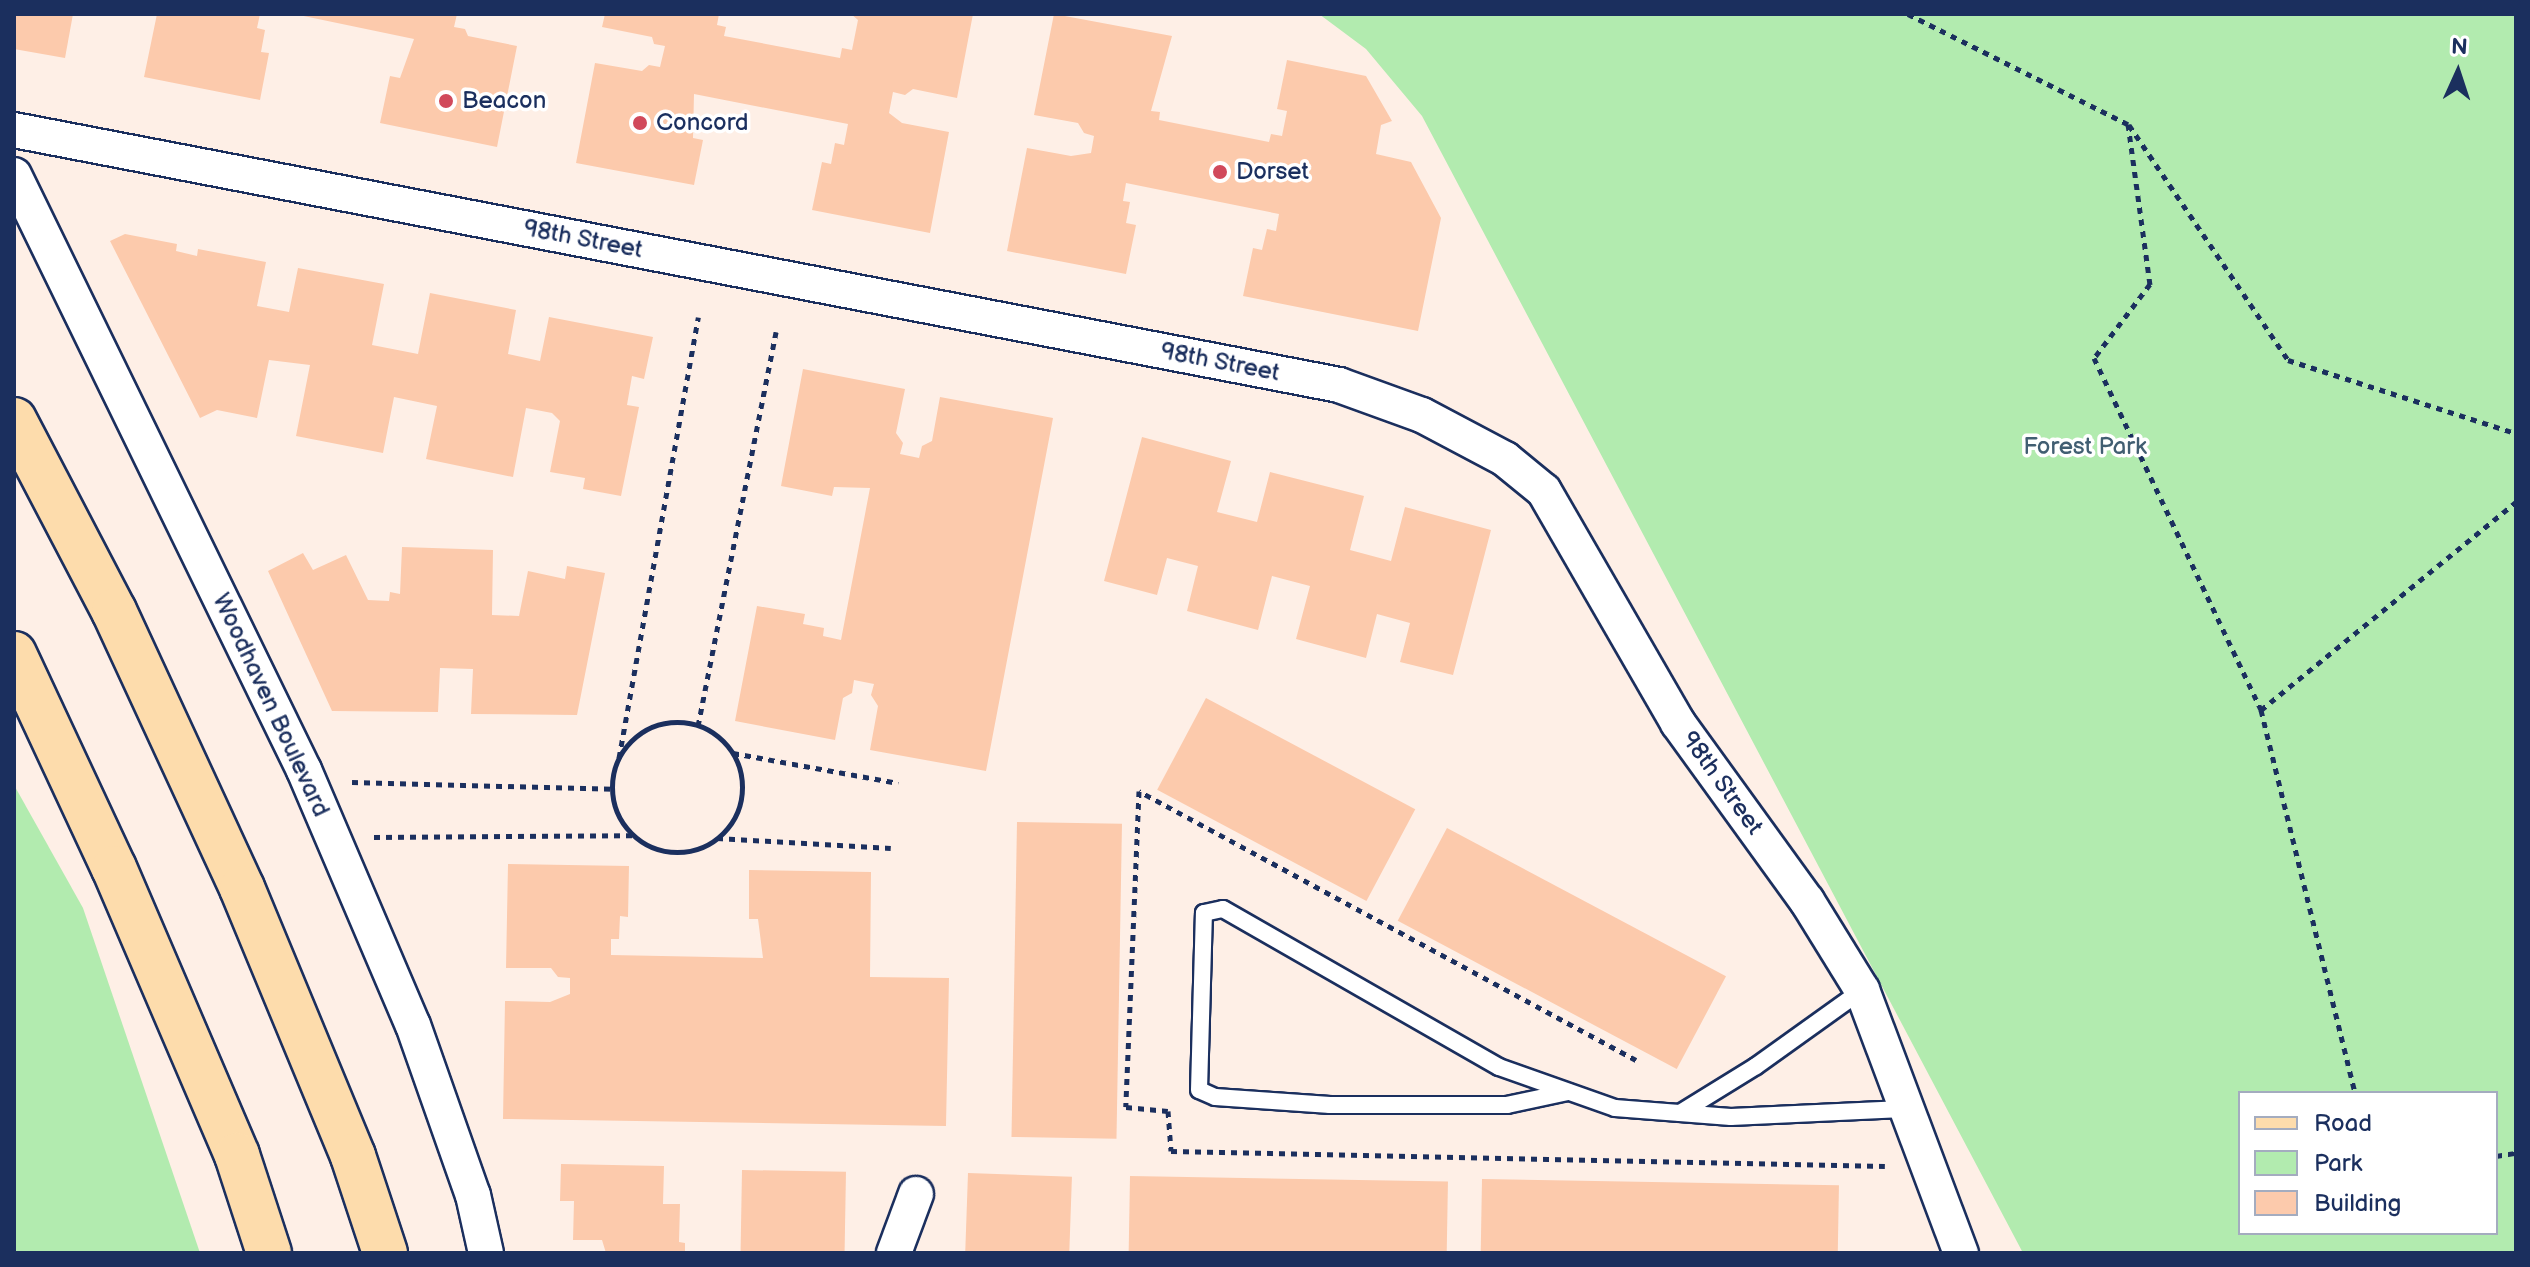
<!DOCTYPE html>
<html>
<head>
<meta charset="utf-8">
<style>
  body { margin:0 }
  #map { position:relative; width:2530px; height:1267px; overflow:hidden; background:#feefe6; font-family:"Balsamiq Sans",sans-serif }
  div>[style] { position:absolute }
  .green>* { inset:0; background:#b2ebaf }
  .building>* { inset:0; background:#fccaac; transform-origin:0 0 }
  .path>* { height:5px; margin-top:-2.5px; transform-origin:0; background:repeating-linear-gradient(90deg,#1b2f5e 0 6px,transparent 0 12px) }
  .path>.ring { margin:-2.5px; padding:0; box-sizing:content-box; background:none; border:5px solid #1b2f5e; border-radius:50% }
  .roads { filter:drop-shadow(2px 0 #1b2f5e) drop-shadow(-2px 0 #1b2f5e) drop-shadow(0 2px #1b2f5e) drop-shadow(0 -2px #1b2f5e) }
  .lane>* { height:16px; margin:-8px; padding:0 8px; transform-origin:8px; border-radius:8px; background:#fff }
  .street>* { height:34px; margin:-17px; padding:0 17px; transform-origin:17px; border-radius:17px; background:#fff }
  .primary>* { height:44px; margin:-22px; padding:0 22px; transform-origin:22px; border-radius:22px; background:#fddcac }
  .dots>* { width:22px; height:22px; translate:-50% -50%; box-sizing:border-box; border:4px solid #fff; border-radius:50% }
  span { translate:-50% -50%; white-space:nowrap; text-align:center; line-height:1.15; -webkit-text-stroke:7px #fff; paint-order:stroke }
  .poi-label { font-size:24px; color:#1b2f5e }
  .left { translate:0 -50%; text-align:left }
  .street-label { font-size:24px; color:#1b2f5e }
  .park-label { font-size:24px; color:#415e72 }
  .frame { position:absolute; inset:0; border:16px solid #1b2f5e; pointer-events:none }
  .legend { position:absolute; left:2238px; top:1091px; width:260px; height:144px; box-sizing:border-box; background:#fff; border:2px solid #a4acbf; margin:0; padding:10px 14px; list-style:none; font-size:24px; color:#1b2f5e }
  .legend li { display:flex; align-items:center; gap:16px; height:40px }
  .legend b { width:40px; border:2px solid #a4acbf }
  .north { position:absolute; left:2418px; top:32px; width:80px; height:80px; -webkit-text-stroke:6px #fff; paint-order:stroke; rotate:3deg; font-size:22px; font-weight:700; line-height:32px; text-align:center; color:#1b2f5e }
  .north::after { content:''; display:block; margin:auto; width:28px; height:36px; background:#1b2f5e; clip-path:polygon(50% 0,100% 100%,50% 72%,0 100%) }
</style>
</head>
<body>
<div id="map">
  <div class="green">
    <i style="clip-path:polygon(evenodd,1319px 14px,2516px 14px,2516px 1253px,2023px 1253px,1422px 116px,1366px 49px,1319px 14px,2240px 1093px,2496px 1093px,2496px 1233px,2240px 1233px,2240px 1093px)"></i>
    <i style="clip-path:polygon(14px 785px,83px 908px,200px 1253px,14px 1253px)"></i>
  </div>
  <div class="building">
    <i style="clip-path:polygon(14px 14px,73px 14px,65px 58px,14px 49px)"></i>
    <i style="clip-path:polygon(157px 14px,260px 14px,257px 28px,265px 30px,261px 52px,269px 53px,260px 100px,144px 77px)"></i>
    <i style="clip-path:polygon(294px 14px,457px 14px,454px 27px,465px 29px,468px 36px,517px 46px,497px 147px,380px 123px,390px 76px,400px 78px,414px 39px)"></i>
    <i style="clip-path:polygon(605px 14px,719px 14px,717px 25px,726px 27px,724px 36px,840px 58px,842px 48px,852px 50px,858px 20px,851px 14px,973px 14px,957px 98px,913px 89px,905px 95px,893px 92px,889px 113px,902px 123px,949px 132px,930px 233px,812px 210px,822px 162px,831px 164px,835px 143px,844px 145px,848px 124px,694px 94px,693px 138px,703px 140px,694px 185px,576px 163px,595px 63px,642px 71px,649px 65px,660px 67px,665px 46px,654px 44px,652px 37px,602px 27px)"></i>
    <i style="clip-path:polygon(1054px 14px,1172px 36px,1151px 111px,1160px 112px,1159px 120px,1269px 142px,1271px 134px,1282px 136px,1287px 111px,1277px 109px,1287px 60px,1366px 76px,1392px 121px,1381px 125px,1376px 154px,1411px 162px,1441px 218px,1418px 331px,1243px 296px,1253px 248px,1262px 250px,1267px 229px,1276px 231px,1279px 214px,1126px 183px,1123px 201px,1130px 202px,1126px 223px,1136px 225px,1126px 274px,1007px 251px,1027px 148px,1071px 156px,1091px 153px,1094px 136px,1084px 133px,1078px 123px,1034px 115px)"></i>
    <i style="clip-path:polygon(125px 234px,177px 244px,176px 251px,197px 256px,198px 249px,266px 262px,257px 306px,289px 312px,298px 268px,384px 284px,372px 345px,418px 354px,430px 293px,516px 310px,508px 354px,540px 361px,549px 317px,653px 337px,644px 379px,632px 376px,627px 405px,639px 407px,621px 496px,583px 489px,585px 478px,550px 472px,560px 421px,552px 413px,526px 408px,513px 477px,426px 459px,437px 406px,394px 397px,383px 453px,296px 436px,310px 365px,269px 360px,257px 418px,217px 410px,200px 418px,110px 241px)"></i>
    <i style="clip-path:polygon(803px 369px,905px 389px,896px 433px,903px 443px,900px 454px,919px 458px,922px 446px,932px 441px,940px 397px,1053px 418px,986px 771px,870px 750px,878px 706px,871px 695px,874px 684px,854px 680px,852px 693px,843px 698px,835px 740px,735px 721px,757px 606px,805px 614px,803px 624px,824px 628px,823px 636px,841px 640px,870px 488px,834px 487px,832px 496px,781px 486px)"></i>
    <i style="clip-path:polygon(1142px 437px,1231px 461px,1217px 512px,1257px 522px,1270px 472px,1364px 496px,1350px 550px,1391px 561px,1405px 507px,1491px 530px,1453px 675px,1400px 662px,1410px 623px,1377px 614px,1366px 658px,1296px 639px,1310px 586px,1272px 576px,1258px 630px,1187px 611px,1198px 566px,1167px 558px,1157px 595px,1104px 581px)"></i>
    <i style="clip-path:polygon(402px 547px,493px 550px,492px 615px,519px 616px,528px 571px,565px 579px,567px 566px,605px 573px,577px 715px,471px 714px,473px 669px,440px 668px,438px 712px,332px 711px,268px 571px,303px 553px,313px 570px,346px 555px,368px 600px,389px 601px,390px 592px,400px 594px)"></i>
    <i style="left:1206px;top:698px;width:237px;height:104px;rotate:28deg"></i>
    <i style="left:1017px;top:822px;width:105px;height:315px;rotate:1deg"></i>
    <i style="left:1447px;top:828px;width:316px;height:105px;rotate:28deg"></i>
    <i style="clip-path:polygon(508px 864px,629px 866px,628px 917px,620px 916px,619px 939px,611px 939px,611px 955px,763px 958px,758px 919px,749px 919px,749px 870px,871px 872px,870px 977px,949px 978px,946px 1126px,503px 1119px,505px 1001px,550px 1002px,570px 994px,570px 978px,558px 977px,551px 968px,506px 968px)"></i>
    <i style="clip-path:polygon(561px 1164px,664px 1166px,663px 1204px,680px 1204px,679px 1242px,685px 1243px,685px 1253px,606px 1253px,602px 1240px,573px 1240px,574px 1201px,560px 1201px)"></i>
    <i style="left:742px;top:1170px;width:104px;height:83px;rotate:1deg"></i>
    <i style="left:968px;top:1173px;width:104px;height:80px;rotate:2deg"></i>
    <i style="left:1130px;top:1176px;width:318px;height:77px;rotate:1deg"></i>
    <i style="left:1482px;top:1179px;width:357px;height:74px;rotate:1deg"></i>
  </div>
  <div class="path">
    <i style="left:1908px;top:14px;width:246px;rotate:26.6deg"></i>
    <i style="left:2128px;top:124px;width:162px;rotate:82.2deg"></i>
    <i style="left:2150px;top:284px;width:93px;rotate:127.1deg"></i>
    <i style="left:2094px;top:358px;width:390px;rotate:64.6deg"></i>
    <i style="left:2261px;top:710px;width:394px;rotate:76.2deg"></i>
    <i style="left:2129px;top:125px;width:284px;rotate:55.9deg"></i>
    <i style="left:2288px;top:360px;width:239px;rotate:17.8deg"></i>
    <i style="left:2261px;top:710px;width:329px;rotate:-39.2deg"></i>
    <i class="ring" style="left:612px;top:722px;width:125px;height:125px"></i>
    <i style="left:698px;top:726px;width:402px;rotate:-78.8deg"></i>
    <i style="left:733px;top:753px;width:168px;rotate:10.3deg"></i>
    <i style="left:619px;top:758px;width:448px;rotate:-79.8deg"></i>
    <i style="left:352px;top:782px;width:261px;rotate:1.5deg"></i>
    <i style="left:374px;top:837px;width:258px;rotate:-0.4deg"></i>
    <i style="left:717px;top:838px;width:174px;rotate:3.3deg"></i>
    <i style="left:1636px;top:1060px;width:565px;rotate:-151.58deg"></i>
    <i style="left:1139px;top:791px;width:316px;rotate:92.4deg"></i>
    <i style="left:1126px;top:1107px;width:42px;rotate:5.4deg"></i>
    <i style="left:1168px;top:1111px;width:40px;rotate:85.7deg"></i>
    <i style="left:1171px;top:1151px;width:714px;rotate:1.2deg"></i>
    <i style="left:2496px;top:1156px;width:20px;rotate:-9deg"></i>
  </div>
  <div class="roads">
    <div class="lane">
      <i style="left:1568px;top:1092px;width:62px;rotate:168deg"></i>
      <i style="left:1507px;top:1105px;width:177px;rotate:180deg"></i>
      <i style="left:1330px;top:1105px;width:115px;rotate:-176deg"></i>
      <i style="left:1215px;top:1097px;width:17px;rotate:-156deg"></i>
      <i style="left:1199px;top:1090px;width:177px;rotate:-88.4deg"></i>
      <i style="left:1204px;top:913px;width:19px;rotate:-12deg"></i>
      <i style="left:1223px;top:909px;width:318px;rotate:29.8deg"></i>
      <i style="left:1499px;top:1067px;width:123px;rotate:19.5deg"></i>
      <i style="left:1615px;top:1108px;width:116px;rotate:4.4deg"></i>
      <i style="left:1731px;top:1117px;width:172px;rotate:-2.7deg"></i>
      <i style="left:1680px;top:1113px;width:89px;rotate:-31.7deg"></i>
      <i style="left:1756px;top:1066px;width:130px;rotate:-35.6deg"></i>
    </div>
    <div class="street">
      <i style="left:14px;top:130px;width:1349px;rotate:10.89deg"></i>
      <i style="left:1339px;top:385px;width:88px;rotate:19.9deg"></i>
      <i style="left:1422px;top:415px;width:94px;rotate:27.9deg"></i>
      <i style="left:1505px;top:459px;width:50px;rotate:39.4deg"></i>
      <i style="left:1544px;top:491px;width:268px;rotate:60deg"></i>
      <i style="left:1678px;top:723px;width:220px;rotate:54.1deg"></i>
      <i style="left:1807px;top:901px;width:105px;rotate:58.3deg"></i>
      <i style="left:1862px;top:990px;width:281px;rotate:69.4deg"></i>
      <i style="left:14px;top:175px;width:662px;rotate:64.02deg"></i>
      <i style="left:304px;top:770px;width:277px;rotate:66.9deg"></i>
      <i style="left:413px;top:1025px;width:180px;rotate:70.6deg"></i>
      <i style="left:473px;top:1195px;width:59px;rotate:77.4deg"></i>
      <i style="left:894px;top:1253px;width:63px;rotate:-69.6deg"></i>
    </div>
    <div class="primary">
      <i style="left:14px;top:420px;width:216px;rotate:62.4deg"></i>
      <i style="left:114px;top:611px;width:305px;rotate:65.2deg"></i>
      <i style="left:242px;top:888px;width:290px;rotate:67.5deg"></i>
      <i style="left:353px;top:1156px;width:102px;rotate:71.7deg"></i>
      <i style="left:14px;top:654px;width:236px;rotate:65deg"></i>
      <i style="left:114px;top:868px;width:312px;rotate:66.8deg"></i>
      <i style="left:237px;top:1155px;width:103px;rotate:71.9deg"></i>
    </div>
  </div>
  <div class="dots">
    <i style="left:446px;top:101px;background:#d1495b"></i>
    <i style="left:640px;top:123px;background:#d1495b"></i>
    <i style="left:1220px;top:172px;background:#d1495b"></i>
  </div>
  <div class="poi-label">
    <span class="left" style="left:462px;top:101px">Beacon</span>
    <span class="left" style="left:656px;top:123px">Concord</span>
    <span class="left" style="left:1236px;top:172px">Dorset</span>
  </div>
  <div class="street-label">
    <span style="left:583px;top:239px;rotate:11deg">98th Street</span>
    <span style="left:1220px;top:362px;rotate:11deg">98th Street</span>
    <span style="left:271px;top:705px;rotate:65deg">Woodhaven Boulevard</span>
    <span style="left:1722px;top:783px;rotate:54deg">98th Street</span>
  </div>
  <div class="park-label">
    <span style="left:2085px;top:447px">Forest Park</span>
  </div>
  <div class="frame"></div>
  <ul class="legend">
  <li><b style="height:10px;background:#fddcac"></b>Road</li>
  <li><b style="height:22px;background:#b2ebaf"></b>Park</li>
  <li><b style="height:22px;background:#fccaac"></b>Building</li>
  </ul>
  <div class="north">N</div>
</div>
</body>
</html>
